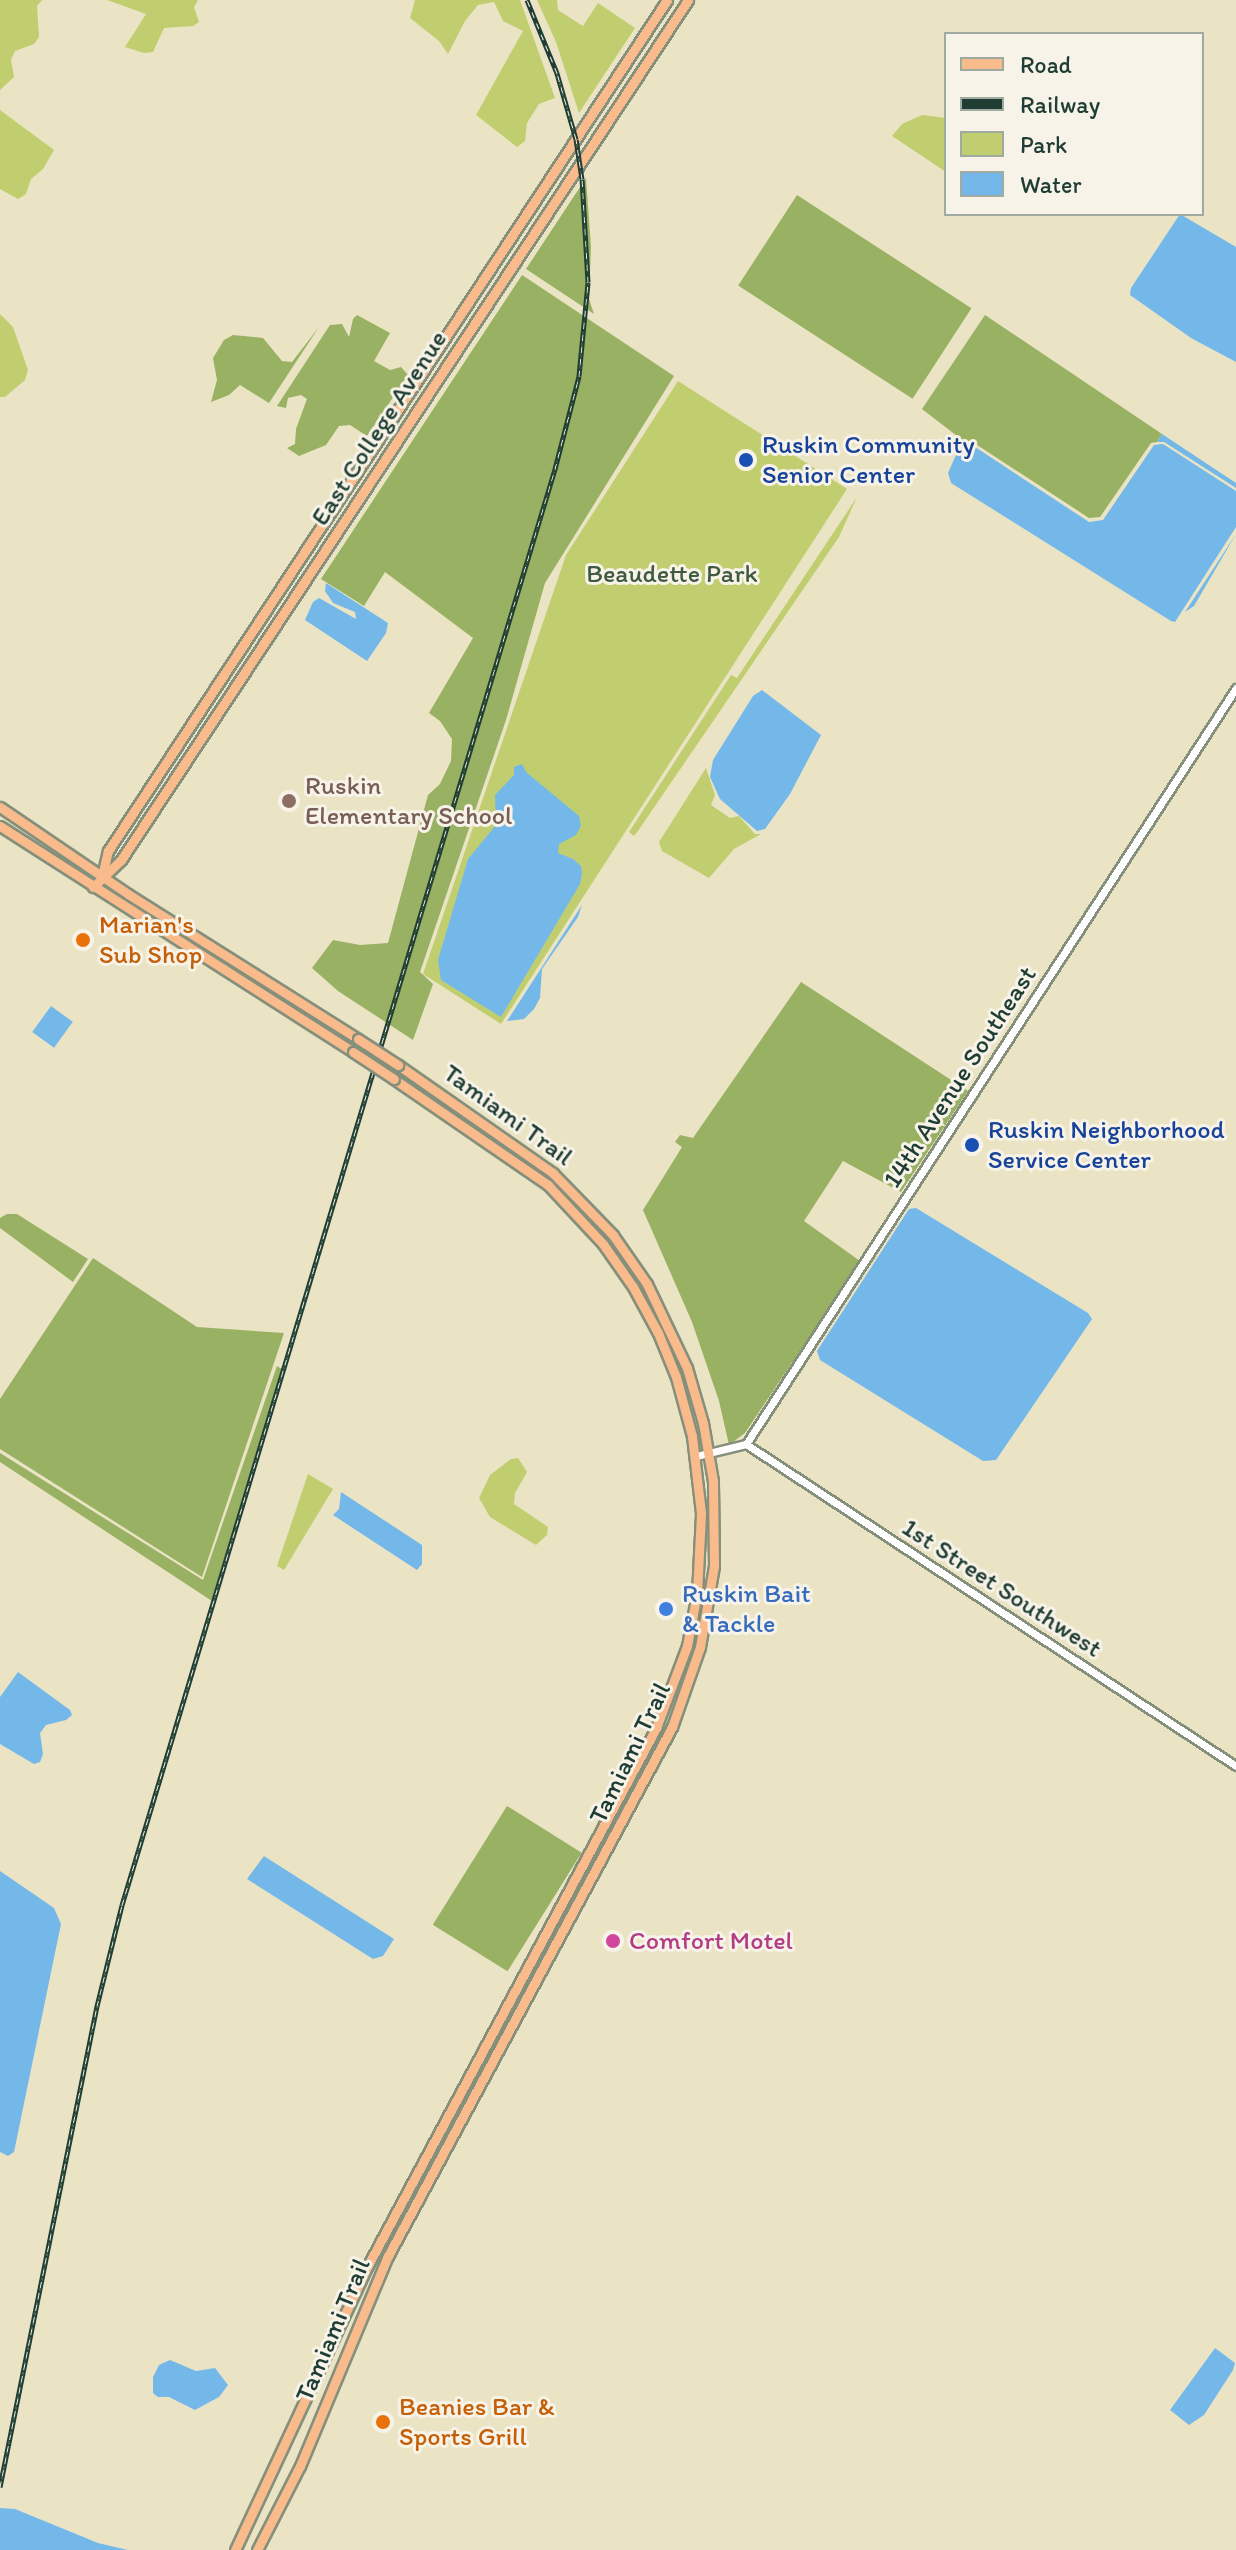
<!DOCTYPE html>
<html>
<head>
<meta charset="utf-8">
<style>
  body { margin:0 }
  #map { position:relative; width:1236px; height:2550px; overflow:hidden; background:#eae4c5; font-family:Itim,sans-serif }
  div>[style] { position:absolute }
  .green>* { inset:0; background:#c1ce70 }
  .forest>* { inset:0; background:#98b162; transform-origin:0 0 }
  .water>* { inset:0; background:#74b8ea; transform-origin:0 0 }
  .roads { filter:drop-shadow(2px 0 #84907c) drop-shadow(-2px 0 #84907c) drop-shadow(0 2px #84907c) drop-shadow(0 -2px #84907c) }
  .minor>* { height:7px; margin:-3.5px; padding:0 3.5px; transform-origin:3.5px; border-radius:3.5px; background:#fff }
  .major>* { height:9px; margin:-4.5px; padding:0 4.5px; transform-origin:4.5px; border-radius:4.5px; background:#fabb8c }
  .rail>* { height:5px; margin-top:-2.5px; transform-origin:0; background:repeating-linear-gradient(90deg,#f7f3e8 0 6px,#1f3d34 0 12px); box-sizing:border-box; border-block:2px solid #1f3d34 }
  .bridges { filter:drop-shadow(2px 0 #84907c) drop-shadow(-2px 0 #84907c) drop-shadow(0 2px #84907c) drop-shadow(0 -2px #84907c) }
  .major-bridge>* { height:9px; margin:-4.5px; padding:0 4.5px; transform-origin:4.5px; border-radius:4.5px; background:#fabb8c }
  .dots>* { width:22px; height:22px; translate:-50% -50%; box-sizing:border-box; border:4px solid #f7f3e8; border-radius:50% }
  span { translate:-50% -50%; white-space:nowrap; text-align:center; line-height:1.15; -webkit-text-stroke:6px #f7f3e8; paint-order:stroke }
  .street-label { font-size:26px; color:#1f3d34 }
  .transit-label { font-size:26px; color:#164399 }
  .left { translate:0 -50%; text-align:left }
  .park-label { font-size:26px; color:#3f5a40 }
  .education-label { font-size:26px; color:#785e54 }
  .food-label { font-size:26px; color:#c56008 }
  .shop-label { font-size:26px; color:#366cbe }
  .hotel-label { font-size:26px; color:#b23c85 }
  .legend { position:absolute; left:944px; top:32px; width:260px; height:184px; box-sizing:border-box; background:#f7f3e8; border:2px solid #a1aaa0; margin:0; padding:10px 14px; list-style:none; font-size:24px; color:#1f3d34 }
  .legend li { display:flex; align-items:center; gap:16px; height:40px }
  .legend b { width:40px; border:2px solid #a1aaa0 }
</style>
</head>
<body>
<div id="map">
  <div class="green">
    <i style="clip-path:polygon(0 0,42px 0,37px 6px,39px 37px,34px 44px,15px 51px,11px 60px,14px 77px,0 90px)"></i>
    <i style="clip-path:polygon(107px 0,198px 0,194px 7px,199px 22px,193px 26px,164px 28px,153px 52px,144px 53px,125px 47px,146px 14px)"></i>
    <i style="clip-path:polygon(415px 0,520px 0,555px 98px,539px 104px,527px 123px,525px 141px,517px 147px,476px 115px,523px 31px,503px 21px,494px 2px,478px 5px,465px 21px,448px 54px,439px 41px,410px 18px)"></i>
    <i style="clip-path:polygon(537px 0,557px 0,558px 10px,583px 26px,598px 3px,635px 28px,579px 113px,556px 42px)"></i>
    <i style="clip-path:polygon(0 110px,54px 150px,43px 169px,31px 179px,26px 194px,18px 199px,0 189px)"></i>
    <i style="clip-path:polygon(922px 115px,946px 118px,946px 172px,892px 136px,902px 124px)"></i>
    <i style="clip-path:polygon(0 314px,13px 327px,28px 370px,25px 380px,5px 397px,0 397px)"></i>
    <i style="clip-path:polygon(678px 381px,847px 489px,501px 1024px,423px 974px,566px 555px)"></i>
    <i style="clip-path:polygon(857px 497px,839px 537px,640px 828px,634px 836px,629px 832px,731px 675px,737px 678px)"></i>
    <i style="clip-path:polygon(706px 768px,715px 795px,711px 805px,730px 818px,739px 816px,755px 834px,761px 834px,734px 849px,709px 878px,662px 851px,659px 842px)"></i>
    <i style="clip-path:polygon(518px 1458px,527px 1472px,515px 1493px,514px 1504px,548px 1527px,547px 1535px,536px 1545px,490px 1517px,479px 1498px,490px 1475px,511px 1459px)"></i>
    <i style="clip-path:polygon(308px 1474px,333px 1489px,284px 1570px,277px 1566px)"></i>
  </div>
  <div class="forest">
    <i style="clip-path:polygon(586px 178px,591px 247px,589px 299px,594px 314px,526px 269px)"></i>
    <i style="left:797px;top:195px;width:208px;height:108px;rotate:33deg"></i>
    <i style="clip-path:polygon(522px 275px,674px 376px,545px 583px,506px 720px,420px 972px,433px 984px,413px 1040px,338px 991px,312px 968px,333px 940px,360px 945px,388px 943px,428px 795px,440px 784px,451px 761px,452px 739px,440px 721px,429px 713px,473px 638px,385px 572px,364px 606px,321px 579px)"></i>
    <i style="clip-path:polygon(357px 315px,390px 333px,374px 361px,390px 370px,401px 367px,408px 375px,367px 436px,350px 425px,339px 426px,326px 445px,299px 456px,287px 448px,295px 444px,296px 429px,307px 399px,301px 395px,288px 398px,286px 408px,277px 406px,330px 325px,342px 324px,349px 337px,353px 319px)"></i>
    <i style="clip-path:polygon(985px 315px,1162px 434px,1157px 442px,1151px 443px,1100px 517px,1089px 518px,971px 441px,965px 442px,922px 409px)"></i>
    <i style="clip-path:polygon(319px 327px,269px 403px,240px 385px,229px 395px,211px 402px,217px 380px,213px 358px,224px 340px,233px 335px,263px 338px,282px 361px,292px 362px)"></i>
    <i style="clip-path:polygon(801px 982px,968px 1091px,901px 1192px,843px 1161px,804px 1221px,860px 1261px,745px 1433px,729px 1445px,719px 1401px,692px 1322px,643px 1210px,682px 1147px,675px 1142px,680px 1135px,693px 1138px)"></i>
    <i style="clip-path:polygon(7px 1214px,17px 1214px,88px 1259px,73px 1282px,0 1228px,0 1218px)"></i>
    <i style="clip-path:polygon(93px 1258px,197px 1327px,284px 1333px,202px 1577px,0 1449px,0 1399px)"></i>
    <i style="clip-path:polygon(277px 1366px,282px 1369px,212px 1601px,0 1462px,0 1453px,203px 1580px)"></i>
    <i style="left:507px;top:1806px;width:88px;height:140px;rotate:32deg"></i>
  </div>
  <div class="water">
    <i style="clip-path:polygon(1180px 214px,1236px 247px,1236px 362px,1191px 338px,1130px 295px,1131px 288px)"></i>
    <i style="clip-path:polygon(1162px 434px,1236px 483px,1236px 488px,1164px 442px,1157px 442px)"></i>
    <i style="clip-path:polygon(969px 443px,1089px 522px,1103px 520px,1154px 445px,1163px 444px,1236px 491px,1236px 527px,1175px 622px,1171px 621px,951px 483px,948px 473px,959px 448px)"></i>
    <i style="clip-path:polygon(1236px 534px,1194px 606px,1185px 612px)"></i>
    <i style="clip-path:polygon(326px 583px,388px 623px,386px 633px,367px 661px,305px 620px,313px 602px,319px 598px,356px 619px,355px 612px,333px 603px,325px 591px)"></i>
    <i style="clip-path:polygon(762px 690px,821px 735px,790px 794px,765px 829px,757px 831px,720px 799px,710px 777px,713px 760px,753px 696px)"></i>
    <i style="clip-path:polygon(522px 764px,526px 772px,579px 816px,581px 826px,576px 835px,559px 844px,558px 853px,573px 859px,581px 866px,582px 874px,580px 884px,501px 1017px,441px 980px,438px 960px,468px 859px,496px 825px,495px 795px,514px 775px,514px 767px)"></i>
    <i style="clip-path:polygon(582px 905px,578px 917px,542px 969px,540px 998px,534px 1009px,524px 1019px,507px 1021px)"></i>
    <i style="left:51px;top:1006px;width:27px;height:32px;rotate:36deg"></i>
    <i style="clip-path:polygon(916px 1208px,1088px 1313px,1092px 1319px,996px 1460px,983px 1461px,820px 1360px,817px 1351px,909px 1209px)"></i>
    <i style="clip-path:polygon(341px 1492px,422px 1545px,422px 1564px,417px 1570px,333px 1515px,339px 1509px)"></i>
    <i style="clip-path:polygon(18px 1672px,70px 1710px,72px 1715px,66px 1720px,46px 1725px,40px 1733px,43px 1754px,40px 1762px,34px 1764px,0 1744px,0 1697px)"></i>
    <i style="clip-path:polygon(264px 1856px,394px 1939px,383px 1956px,373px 1959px,247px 1879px)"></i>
    <i style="clip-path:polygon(0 1871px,54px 1908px,61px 1924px,14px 2152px,8px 2156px,0 2152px)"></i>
    <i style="clip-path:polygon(1215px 2348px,1235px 2363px,1233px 2370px,1204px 2415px,1189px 2425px,1170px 2410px)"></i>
    <i style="clip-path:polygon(170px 2360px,196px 2371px,215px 2368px,228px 2385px,219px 2397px,195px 2410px,169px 2397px,158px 2397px,153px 2393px,153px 2377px,159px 2365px)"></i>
    <i style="clip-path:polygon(0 2508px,15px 2509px,98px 2543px,128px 2550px,0 2550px)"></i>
  </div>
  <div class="roads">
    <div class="minor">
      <i style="left:746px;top:1444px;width:586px;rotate:33.31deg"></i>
      <i style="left:696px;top:1456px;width:51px;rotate:-13.5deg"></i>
      <i style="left:746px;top:1444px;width:901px;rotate:-57.05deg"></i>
    </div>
    <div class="major">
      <i style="left:0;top:807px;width:155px;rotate:34.2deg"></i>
      <i style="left:128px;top:894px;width:272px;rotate:32.2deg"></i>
      <i style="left:0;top:826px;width:419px;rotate:32.6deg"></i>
      <i style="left:102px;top:876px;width:26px;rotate:-77deg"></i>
      <i style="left:108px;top:851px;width:1018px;rotate:-56.7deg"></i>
      <i style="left:93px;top:887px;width:39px;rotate:-44deg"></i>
      <i style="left:121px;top:860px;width:1030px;rotate:-56.6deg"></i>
      <i style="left:235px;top:2550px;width:312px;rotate:-65deg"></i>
      <i style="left:367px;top:2267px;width:612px;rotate:-61.8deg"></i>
      <i style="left:656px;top:1728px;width:88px;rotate:-69.3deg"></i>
      <i style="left:687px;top:1646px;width:54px;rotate:-79.3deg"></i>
      <i style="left:697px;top:1593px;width:80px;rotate:-87.1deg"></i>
      <i style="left:701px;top:1513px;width:78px;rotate:-96.7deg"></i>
      <i style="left:692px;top:1436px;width:61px;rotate:-105.2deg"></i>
      <i style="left:676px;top:1377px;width:48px;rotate:-112.2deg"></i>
      <i style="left:658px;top:1333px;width:52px;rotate:-118.5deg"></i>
      <i style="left:633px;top:1287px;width:52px;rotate:-124.9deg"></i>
      <i style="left:603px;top:1244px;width:81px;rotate:-133deg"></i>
      <i style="left:548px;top:1185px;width:187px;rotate:-145.5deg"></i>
      <i style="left:257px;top:2550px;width:94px;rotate:-62.9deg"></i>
      <i style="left:300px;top:2466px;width:228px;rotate:-67.3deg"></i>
      <i style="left:388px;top:2256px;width:600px;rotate:-61.77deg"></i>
      <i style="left:672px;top:1727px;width:85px;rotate:-70.7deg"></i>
      <i style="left:700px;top:1647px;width:82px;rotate:-80.2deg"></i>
      <i style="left:714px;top:1566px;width:85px;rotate:-90.7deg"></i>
      <i style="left:713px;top:1481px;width:59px;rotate:-99.8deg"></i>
      <i style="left:703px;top:1423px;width:57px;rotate:-106.2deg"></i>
      <i style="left:687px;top:1368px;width:93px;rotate:-115.5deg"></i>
      <i style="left:647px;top:1284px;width:60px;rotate:-124.8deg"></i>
      <i style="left:613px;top:1235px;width:86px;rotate:-134.1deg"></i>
      <i style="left:553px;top:1173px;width:189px;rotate:-145.1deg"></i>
    </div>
  </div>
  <div class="rail">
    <i style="left:0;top:2487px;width:491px;rotate:-78.6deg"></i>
    <i style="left:97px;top:2006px;width:104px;rotate:-76.1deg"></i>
    <i style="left:122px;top:1905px;width:1500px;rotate:-73.22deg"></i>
    <i style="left:555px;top:469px;width:96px;rotate:-75.5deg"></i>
    <i style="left:579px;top:376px;width:94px;rotate:-84.5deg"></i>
    <i style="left:588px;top:282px;width:103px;rotate:-93.3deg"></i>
    <i style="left:582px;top:179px;width:40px;rotate:-98.5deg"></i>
    <i style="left:576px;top:139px;width:69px;rotate:-106.1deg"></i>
    <i style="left:557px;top:73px;width:79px;rotate:-112.3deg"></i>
  </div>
  <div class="bridges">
    <div class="major-bridge">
      <i style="left:358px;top:1039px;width:48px;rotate:33deg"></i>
      <i style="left:353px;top:1052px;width:49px;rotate:33.4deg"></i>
    </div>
  </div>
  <div class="dots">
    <i style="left:746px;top:460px;background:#1a4fb4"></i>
    <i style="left:289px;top:801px;background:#8d6e63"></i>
    <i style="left:83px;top:940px;background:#e8710a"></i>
    <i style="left:972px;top:1145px;background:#1a4fb4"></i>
    <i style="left:666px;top:1609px;background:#3f7fe0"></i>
    <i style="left:613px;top:1941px;background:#d1479c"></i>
    <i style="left:383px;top:2422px;background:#e8710a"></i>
  </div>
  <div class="street-label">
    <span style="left:379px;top:428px;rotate:-57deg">East College Avenue</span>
    <span style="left:960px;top:1077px;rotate:-57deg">14th Avenue Southeast</span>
    <span style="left:508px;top:1115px;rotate:36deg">Tamiami Trail</span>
    <span style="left:1002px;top:1588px;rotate:33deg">1st Street Southwest</span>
    <span style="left:630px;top:1753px;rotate:-64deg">Tamiami Trail</span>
    <span style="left:333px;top:2330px;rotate:-67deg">Tamiami Trail</span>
  </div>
  <div class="transit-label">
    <span class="left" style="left:762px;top:460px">Ruskin Community<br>Senior Center</span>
    <span class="left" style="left:988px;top:1145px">Ruskin Neighborhood<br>Service Center</span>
  </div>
  <div class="park-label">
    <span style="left:672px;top:574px">Beaudette Park</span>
  </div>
  <div class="education-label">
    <span class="left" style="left:305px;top:801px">Ruskin<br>Elementary School</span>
  </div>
  <div class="food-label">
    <span class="left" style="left:99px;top:940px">Marian's<br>Sub Shop</span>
    <span class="left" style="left:399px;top:2422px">Beanies Bar &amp;<br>Sports Grill</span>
  </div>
  <div class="shop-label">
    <span class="left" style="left:682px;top:1609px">Ruskin Bait<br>&amp; Tackle</span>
  </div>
  <div class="hotel-label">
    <span class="left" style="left:629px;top:1941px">Comfort Motel</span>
  </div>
  <ul class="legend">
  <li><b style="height:10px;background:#fabb8c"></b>Road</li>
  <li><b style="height:10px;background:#1f3d34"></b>Railway</li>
  <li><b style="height:22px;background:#c1ce70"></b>Park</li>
  <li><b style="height:22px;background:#74b8ea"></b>Water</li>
  </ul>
</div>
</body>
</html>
